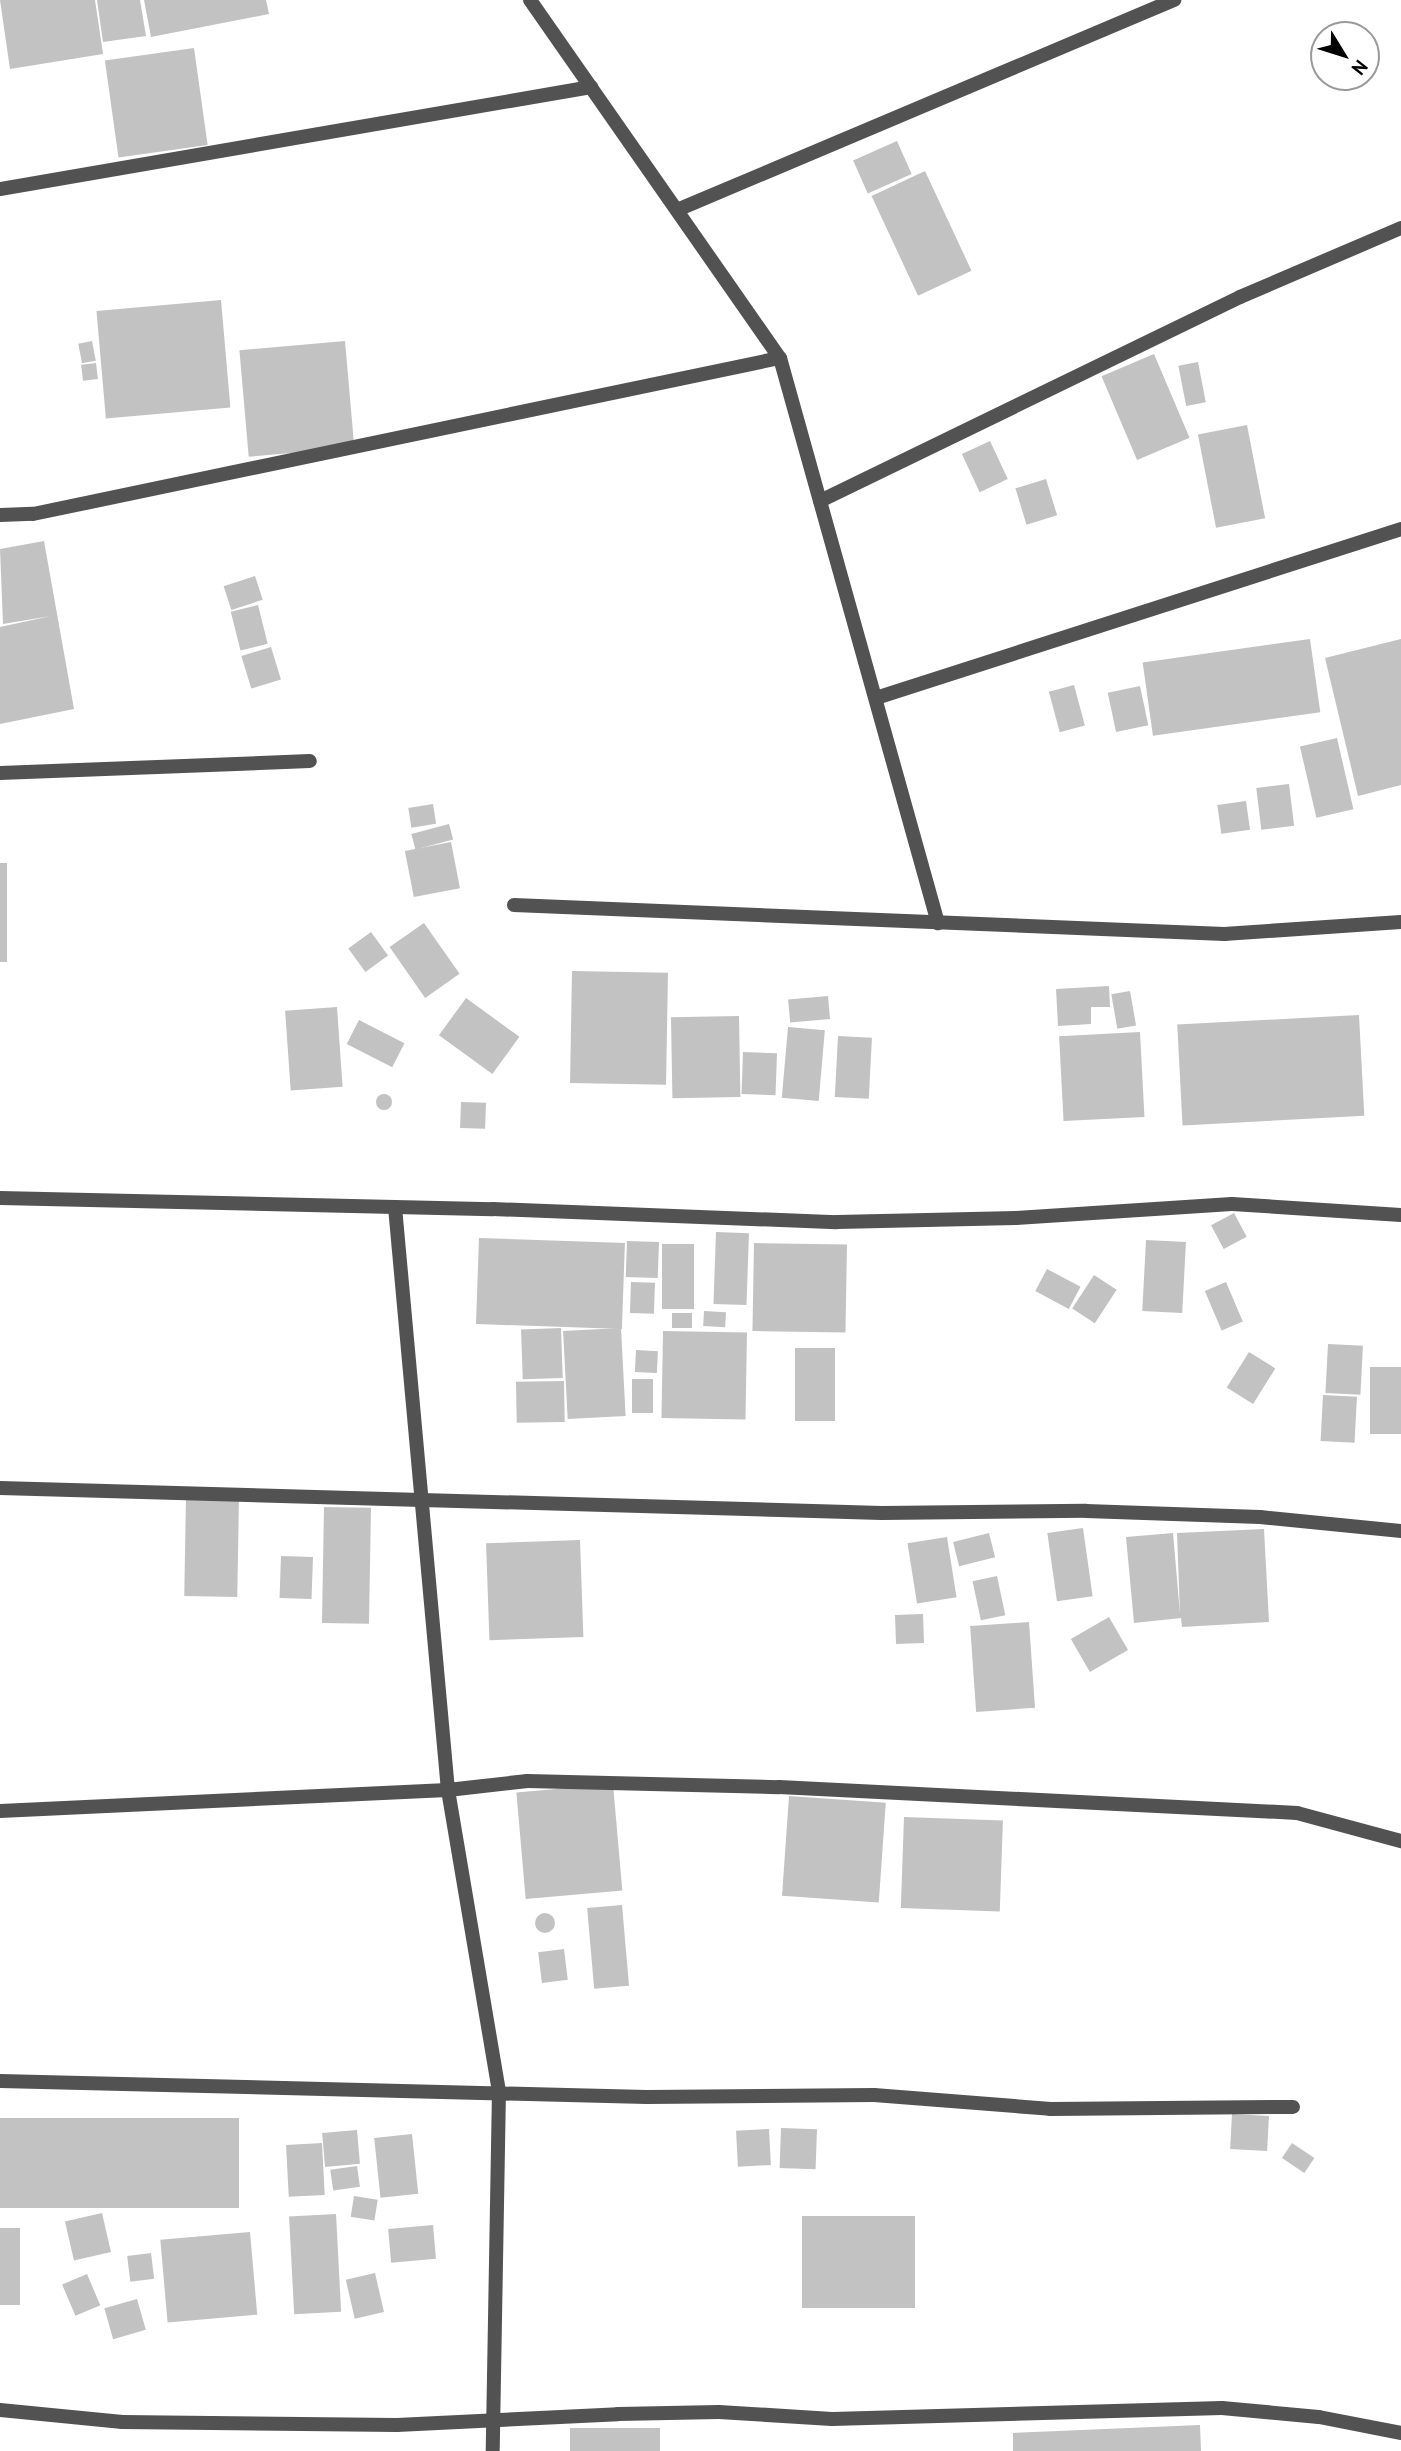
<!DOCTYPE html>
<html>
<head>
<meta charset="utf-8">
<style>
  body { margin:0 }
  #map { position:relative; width:1401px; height:2451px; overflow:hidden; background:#fff; font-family:"PT Sans",sans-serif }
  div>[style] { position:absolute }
  .building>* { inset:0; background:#c2c2c2; transform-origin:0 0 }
  .round { border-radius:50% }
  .minor>* { height:14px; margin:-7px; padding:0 7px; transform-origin:7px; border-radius:7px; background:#525252 }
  span { translate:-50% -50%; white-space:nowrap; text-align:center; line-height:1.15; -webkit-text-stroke:5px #fff; paint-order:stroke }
  .north { position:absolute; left:1310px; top:21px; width:70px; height:70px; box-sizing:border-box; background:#fff; border:2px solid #999; border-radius:50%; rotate:128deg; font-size:19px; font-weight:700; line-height:28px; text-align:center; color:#000 }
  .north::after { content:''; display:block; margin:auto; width:24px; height:32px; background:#000; clip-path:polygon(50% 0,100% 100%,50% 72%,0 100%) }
</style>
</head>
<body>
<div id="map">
  <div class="building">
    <i style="clip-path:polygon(0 0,95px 0,103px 54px,10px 69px)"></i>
    <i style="clip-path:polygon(97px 0,140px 0,146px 36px,103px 42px)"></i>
    <i style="clip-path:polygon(144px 0,266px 0,269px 14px,151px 37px)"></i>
    <i style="left:194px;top:48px;width:98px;height:90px;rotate:82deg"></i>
    <i style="left:897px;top:141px;width:36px;height:48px;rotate:66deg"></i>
    <i style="left:925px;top:171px;width:110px;height:59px;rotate:65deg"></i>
    <i style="left:221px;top:300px;width:108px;height:125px;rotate:85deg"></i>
    <i style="left:92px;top:341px;width:20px;height:14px;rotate:79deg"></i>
    <i style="left:345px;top:341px;width:107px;height:106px;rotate:85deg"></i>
    <i style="left:1154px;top:354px;width:91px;height:57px;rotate:67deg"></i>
    <i style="left:1198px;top:362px;width:41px;height:20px;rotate:79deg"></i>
    <i style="left:96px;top:363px;width:16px;height:15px;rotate:83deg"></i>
    <i style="left:1247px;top:425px;width:95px;height:50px;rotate:79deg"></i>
    <i style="left:990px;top:441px;width:42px;height:31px;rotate:65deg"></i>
    <i style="left:1046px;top:479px;width:38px;height:32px;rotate:73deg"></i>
    <i style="clip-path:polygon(44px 541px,74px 709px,0 724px,0 627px,51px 616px,3px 624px,0 549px)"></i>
    <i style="left:255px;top:576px;width:25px;height:33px;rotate:72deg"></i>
    <i style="left:258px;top:605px;width:40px;height:28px;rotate:76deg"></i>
    <i style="left:1310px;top:639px;width:74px;height:169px;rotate:82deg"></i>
    <i style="clip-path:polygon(1401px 639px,1401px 785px,1358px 796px,1325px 658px)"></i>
    <i style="left:271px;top:647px;width:34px;height:31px;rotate:73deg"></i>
    <i style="left:1074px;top:685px;width:42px;height:26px;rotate:75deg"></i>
    <i style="left:1140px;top:686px;width:40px;height:33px;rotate:78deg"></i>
    <i style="left:1337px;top:738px;width:73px;height:38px;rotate:77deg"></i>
    <i style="left:1289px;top:784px;width:42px;height:33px;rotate:83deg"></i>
    <i style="left:1246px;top:801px;width:29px;height:29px;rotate:82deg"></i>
    <i style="left:433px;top:804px;width:20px;height:25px;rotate:81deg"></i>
    <i style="left:449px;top:824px;width:16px;height:39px;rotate:75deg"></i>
    <i style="left:451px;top:842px;width:47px;height:47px;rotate:79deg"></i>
    <i style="left:0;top:863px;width:7px;height:99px"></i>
    <i style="left:424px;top:923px;width:62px;height:42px;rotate:55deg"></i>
    <i style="left:371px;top:932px;width:29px;height:28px;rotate:54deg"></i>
    <i style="left:572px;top:971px;width:96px;height:112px;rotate:1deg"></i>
    <i style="clip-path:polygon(1109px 986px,1110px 1007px,1091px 1007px,1091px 1024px,1058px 1026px,1056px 989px)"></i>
    <i style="left:1130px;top:991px;width:35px;height:19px;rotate:80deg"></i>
    <i style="left:828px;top:996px;width:23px;height:40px;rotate:85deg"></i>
    <i style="left:466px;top:998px;width:66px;height:46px;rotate:36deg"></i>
    <i style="left:337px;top:1007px;width:80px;height:52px;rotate:86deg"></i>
    <i style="left:1359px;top:1015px;width:101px;height:182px;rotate:87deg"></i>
    <i style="left:739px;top:1016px;width:81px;height:68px;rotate:89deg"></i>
    <i style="left:359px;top:1020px;width:51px;height:27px;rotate:27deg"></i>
    <i style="left:788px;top:1027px;width:37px;height:71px;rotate:5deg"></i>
    <i style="left:1140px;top:1032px;width:85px;height:81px;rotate:87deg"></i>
    <i style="left:838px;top:1036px;width:34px;height:61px;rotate:3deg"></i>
    <i style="left:743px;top:1052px;width:34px;height:42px;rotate:2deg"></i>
    <i class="round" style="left:376px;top:1094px;width:16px;height:16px"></i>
    <i style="left:461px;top:1102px;width:25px;height:26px;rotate:2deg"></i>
    <i style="left:1234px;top:1213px;width:27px;height:26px;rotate:62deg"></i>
    <i style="left:716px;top:1232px;width:33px;height:72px;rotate:2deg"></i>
    <i style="left:479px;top:1238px;width:146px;height:86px;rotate:2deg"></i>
    <i style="left:1146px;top:1240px;width:40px;height:71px;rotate:3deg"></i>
    <i style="left:627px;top:1241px;width:32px;height:36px;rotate:2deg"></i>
    <i style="left:754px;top:1243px;width:93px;height:88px;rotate:1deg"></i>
    <i style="left:662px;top:1244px;width:32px;height:65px"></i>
    <i style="left:1047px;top:1269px;width:38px;height:25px;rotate:28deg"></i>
    <i style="left:1094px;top:1275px;width:27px;height:40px;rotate:33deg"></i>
    <i style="left:631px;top:1282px;width:24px;height:31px;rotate:2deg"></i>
    <i style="left:1226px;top:1282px;width:43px;height:23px;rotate:67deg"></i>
    <i style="left:704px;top:1311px;width:22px;height:15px;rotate:3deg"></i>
    <i style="left:672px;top:1313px;width:20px;height:15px"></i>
    <i style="left:561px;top:1328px;width:50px;height:40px;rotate:88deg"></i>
    <i style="left:621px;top:1328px;width:88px;height:58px;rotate:87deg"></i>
    <i style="left:663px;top:1331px;width:84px;height:87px;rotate:1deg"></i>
    <i style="left:1328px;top:1344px;width:35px;height:49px;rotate:3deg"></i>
    <i style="left:795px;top:1348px;width:40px;height:73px"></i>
    <i style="left:636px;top:1350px;width:22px;height:22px;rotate:3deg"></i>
    <i style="left:1249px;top:1352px;width:31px;height:42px;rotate:32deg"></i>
    <i style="left:1401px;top:1367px;width:67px;height:31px;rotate:90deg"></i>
    <i style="left:632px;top:1379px;width:21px;height:34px"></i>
    <i style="left:564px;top:1381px;width:41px;height:48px;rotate:89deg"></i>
    <i style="left:1323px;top:1395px;width:34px;height:46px;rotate:3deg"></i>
    <i style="left:186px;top:1496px;width:53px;height:100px;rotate:1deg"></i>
    <i style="left:324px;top:1507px;width:47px;height:116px;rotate:1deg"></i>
    <i style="left:1083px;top:1528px;width:69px;height:36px;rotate:82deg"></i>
    <i style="clip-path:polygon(1264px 1529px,1269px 1622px,1182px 1627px,1181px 1618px,1134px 1623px,1126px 1537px,1173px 1533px,1180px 1614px,1177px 1533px)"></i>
    <i style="left:989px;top:1533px;width:25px;height:37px;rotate:76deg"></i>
    <i style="left:947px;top:1537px;width:61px;height:40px;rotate:81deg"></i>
    <i style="left:580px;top:1540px;width:97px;height:94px;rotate:88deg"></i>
    <i style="left:281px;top:1556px;width:32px;height:42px;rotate:2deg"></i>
    <i style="left:997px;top:1576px;width:40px;height:25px;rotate:78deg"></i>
    <i style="left:923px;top:1614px;width:29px;height:28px;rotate:88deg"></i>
    <i style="left:1109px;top:1617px;width:38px;height:44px;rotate:60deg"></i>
    <i style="left:1029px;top:1622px;width:86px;height:59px;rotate:86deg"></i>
    <i style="left:613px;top:1784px;width:107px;height:97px;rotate:85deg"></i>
    <i style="left:789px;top:1796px;width:97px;height:100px;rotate:4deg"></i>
    <i style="left:904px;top:1817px;width:99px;height:91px;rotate:2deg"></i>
    <i style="left:622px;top:1905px;width:81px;height:35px;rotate:85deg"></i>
    <i class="round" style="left:535px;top:1913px;width:20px;height:20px"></i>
    <i style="left:564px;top:1949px;width:31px;height:26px;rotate:83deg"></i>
    <i style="left:1232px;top:2114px;width:37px;height:35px;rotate:3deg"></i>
    <i style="left:239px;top:2118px;width:90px;height:239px;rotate:90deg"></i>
    <i style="left:781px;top:2128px;width:36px;height:40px;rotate:2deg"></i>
    <i style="left:769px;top:2129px;width:36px;height:33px;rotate:87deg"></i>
    <i style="left:357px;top:2130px;width:34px;height:35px;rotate:85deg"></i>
    <i style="left:412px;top:2134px;width:60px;height:38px;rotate:84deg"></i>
    <i style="left:322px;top:2143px;width:52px;height:36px;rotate:87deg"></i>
    <i style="left:1292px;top:2143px;width:27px;height:18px;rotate:34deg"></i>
    <i style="left:357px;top:2166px;width:21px;height:27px;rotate:82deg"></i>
    <i style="left:354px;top:2196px;width:24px;height:21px;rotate:9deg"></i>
    <i style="left:102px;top:2213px;width:40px;height:38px;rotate:77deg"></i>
    <i style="left:336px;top:2214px;width:98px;height:47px;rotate:87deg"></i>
    <i style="left:915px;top:2216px;width:92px;height:113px;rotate:90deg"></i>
    <i style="left:433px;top:2225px;width:34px;height:45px;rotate:85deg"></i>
    <i style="left:0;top:2228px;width:20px;height:77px"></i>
    <i style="left:250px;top:2232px;width:83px;height:90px;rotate:85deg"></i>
    <i style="left:151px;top:2253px;width:26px;height:24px;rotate:83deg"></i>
    <i style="left:375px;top:2273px;width:40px;height:30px;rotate:77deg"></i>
    <i style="left:87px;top:2274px;width:34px;height:27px;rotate:67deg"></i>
    <i style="left:137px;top:2299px;width:32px;height:34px;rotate:74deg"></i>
    <i style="clip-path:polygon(1200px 2425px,1201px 2451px,1013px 2451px,1013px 2433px)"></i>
    <i style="left:660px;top:2428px;width:23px;height:90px;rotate:90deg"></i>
  </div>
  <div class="minor">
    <i style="left:530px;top:0;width:437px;rotate:55.1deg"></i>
    <i style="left:780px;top:358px;width:587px;rotate:74.38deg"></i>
    <i style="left:0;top:189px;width:600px;rotate:-9.79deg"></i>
    <i style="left:677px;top:210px;width:540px;rotate:-22.91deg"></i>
    <i style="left:820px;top:501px;width:467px;rotate:-25.9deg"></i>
    <i style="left:1240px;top:297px;width:175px;rotate:-23.2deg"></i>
    <i style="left:0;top:515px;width:33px;rotate:-2deg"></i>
    <i style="left:33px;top:514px;width:763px;rotate:-11.8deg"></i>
    <i style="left:876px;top:698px;width:552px;rotate:-17.84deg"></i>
    <i style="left:0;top:773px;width:310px;rotate:-2.2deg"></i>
    <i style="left:514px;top:905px;width:711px;rotate:2.34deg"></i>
    <i style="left:1224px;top:934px;width:177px;rotate:-3.9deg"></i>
    <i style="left:0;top:1198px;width:493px;rotate:1.3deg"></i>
    <i style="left:493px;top:1209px;width:344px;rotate:2.2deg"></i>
    <i style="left:837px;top:1222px;width:179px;rotate:-1.3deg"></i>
    <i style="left:1016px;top:1218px;width:216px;rotate:-3.7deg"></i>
    <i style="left:1232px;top:1204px;width:169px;rotate:3.7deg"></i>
    <i style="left:395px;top:1207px;width:585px;rotate:84.81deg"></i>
    <i style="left:448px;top:1790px;width:304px;rotate:80.4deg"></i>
    <i style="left:499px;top:2090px;width:361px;rotate:91deg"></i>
    <i style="left:0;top:1488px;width:882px;rotate:1.62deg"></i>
    <i style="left:882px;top:1513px;width:204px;rotate:-0.6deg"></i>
    <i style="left:1086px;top:1511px;width:174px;rotate:2deg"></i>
    <i style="left:1260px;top:1517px;width:142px;rotate:5.7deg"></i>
    <i style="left:0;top:1811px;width:448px;rotate:-2.7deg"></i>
    <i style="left:448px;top:1790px;width:80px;rotate:-6.5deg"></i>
    <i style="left:527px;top:1781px;width:252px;rotate:1.4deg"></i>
    <i style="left:779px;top:1787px;width:519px;rotate:2.87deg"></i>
    <i style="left:1297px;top:1813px;width:108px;rotate:15.1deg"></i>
    <i style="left:0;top:2081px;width:647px;rotate:1.42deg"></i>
    <i style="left:647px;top:2097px;width:227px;rotate:-0.5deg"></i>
    <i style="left:874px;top:2095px;width:177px;rotate:4.5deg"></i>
    <i style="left:1050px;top:2109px;width:243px;rotate:-0.5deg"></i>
    <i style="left:0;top:2410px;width:123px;rotate:5.6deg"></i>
    <i style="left:122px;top:2422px;width:275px;rotate:0.6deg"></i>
    <i style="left:397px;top:2425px;width:221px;rotate:-2.8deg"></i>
    <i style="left:618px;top:2414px;width:101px;rotate:-1.1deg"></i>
    <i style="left:719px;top:2412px;width:113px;rotate:3.5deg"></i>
    <i style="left:832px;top:2419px;width:390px;rotate:-1.6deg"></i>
    <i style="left:1222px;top:2408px;width:97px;rotate:5.3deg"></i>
    <i style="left:1319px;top:2417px;width:84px;rotate:11deg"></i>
  </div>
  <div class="north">N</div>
</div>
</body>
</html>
